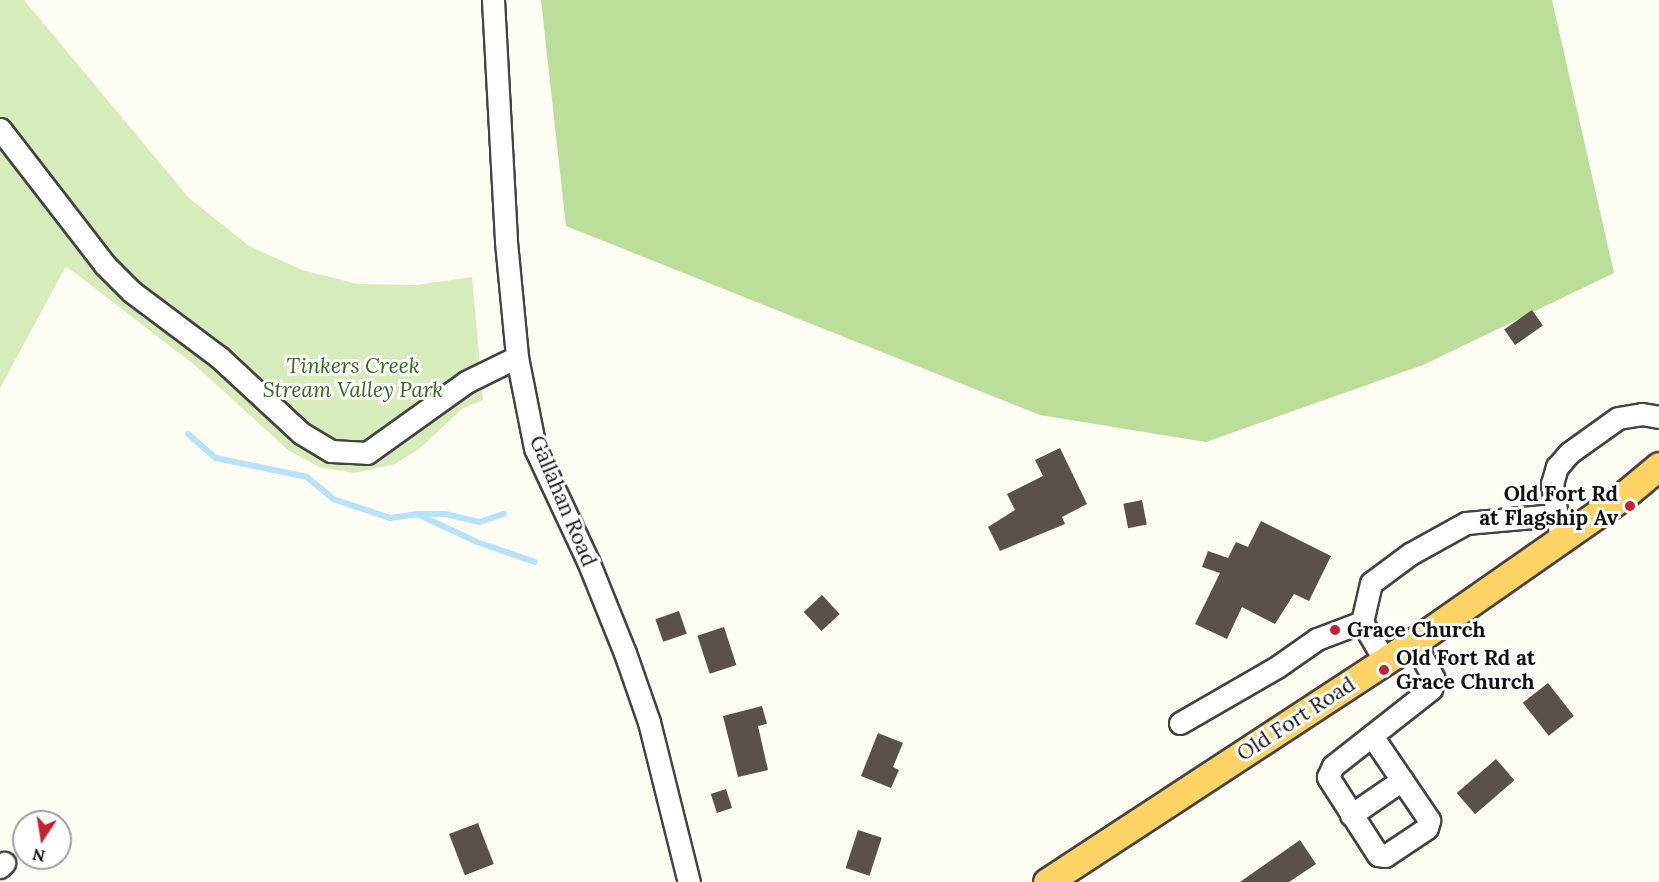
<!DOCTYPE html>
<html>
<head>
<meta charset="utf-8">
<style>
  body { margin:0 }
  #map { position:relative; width:1659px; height:882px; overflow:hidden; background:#fffcf4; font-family:Lora,serif }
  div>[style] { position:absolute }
  .green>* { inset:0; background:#d6ecbb }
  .forest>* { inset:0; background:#bbde99 }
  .stream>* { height:6px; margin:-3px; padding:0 3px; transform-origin:3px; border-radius:3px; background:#b6e3f9 }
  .building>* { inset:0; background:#5a514c; transform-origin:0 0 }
  .roads { filter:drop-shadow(2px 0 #444) drop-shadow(-2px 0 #444) drop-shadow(0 2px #444) drop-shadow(0 -2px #444) }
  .minor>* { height:21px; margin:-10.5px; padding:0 10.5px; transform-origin:10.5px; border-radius:10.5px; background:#fff }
  .major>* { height:27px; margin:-13.5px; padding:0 13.5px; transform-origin:13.5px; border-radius:13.5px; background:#fed366 }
  .dots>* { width:16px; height:16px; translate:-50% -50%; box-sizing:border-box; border:3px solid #fff; border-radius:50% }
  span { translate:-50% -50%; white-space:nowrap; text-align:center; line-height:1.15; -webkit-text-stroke:6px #fff; paint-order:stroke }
  .park-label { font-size:21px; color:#306d1c; font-style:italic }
  .poi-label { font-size:21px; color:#111; font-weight:700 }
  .right { translate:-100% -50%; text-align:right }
  .left { translate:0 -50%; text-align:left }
  .street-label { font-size:21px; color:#111 }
  .north { position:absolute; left:12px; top:810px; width:60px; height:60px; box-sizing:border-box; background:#fff; border:2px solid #a0a0a0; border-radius:50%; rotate:192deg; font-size:16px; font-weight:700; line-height:24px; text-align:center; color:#111 }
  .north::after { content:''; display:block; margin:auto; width:21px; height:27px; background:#c8212f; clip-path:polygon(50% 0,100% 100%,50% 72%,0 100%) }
</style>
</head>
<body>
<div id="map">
  <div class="green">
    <i style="clip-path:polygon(0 0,24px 0,189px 198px,249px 246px,302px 270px,358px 284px,417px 285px,472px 277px,483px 400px,463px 408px,419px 449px,395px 464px,354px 473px,319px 467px,288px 450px,197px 367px,66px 266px,0 388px)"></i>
  </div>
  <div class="forest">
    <i style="clip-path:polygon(541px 0,1552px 0,1614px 273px,1423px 365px,1206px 442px,1040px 415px,566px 226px)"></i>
  </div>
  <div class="stream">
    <i style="left:188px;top:434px;width:37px;rotate:41deg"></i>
    <i style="left:216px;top:458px;width:93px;rotate:11.8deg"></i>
    <i style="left:307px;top:477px;width:34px;rotate:40deg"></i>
    <i style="left:333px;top:499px;width:60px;rotate:18.4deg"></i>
    <i style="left:390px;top:518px;width:27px;rotate:-8deg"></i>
    <i style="left:417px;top:514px;width:66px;rotate:25deg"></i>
    <i style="left:477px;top:542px;width:61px;rotate:19deg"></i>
    <i style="left:420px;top:514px;width:25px"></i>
    <i style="left:445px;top:514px;width:35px;rotate:13deg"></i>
    <i style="left:479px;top:522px;width:26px;rotate:-18deg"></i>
  </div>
  <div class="building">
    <i style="left:1532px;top:310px;width:19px;height:34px;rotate:55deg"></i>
    <i style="clip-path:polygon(1060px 448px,1087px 504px,1062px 517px,1065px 524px,1000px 551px,988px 527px,1015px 510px,1007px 494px,1043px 476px,1035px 460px)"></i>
    <i style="left:1142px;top:500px;width:25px;height:19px;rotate:79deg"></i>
    <i style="clip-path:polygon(1261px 521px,1331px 556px,1309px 601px,1294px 594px,1275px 624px,1242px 607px,1227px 639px,1195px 624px,1220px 573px,1202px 567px,1208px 551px,1228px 558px,1236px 542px,1248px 547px)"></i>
    <i style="left:822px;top:595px;width:26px;height:25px;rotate:47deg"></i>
    <i style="left:679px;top:611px;width:24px;height:25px;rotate:71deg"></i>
    <i style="left:724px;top:627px;width:40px;height:28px;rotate:72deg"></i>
    <i style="left:1548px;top:683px;width:42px;height:32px;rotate:52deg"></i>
    <i style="clip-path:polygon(762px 706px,767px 724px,758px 726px,768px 770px,738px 777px,723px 716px)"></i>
    <i style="clip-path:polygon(878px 733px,903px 743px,893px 767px,899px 770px,891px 788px,861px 776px)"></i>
    <i style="left:1496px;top:759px;width:28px;height:52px;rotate:49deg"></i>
    <i style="left:726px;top:789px;width:20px;height:16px;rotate:72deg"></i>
    <i style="left:478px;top:823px;width:44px;height:31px;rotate:69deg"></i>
    <i style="left:858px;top:830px;width:25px;height:40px;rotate:18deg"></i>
    <i style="clip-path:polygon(1300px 840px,1316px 864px,1289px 882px,1240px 882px)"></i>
  </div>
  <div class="roads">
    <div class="minor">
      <i style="left:493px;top:0;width:242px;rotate:86.9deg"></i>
      <i style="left:506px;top:242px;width:116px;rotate:84.5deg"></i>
      <i style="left:517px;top:357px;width:93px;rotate:78.8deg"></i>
      <i style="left:535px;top:448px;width:125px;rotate:64.9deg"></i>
      <i style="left:588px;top:561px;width:99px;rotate:68.1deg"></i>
      <i style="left:625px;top:653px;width:73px;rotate:70.8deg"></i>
      <i style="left:649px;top:722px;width:165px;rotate:76deg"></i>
      <i style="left:0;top:129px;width:172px;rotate:52.3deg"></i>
      <i style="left:105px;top:265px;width:38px;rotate:45deg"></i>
      <i style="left:132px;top:292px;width:109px;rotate:36.8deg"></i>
      <i style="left:219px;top:357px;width:112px;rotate:42.8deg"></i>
      <i style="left:301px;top:433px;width:35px;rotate:31deg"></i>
      <i style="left:331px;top:451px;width:36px;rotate:3deg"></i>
      <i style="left:367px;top:453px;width:122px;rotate:-35.6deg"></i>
      <i style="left:466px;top:382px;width:57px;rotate:-26.1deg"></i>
      <i style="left:1559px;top:529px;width:46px;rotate:-98.8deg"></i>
      <i style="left:1552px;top:484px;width:18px;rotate:-74deg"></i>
      <i style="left:1557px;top:467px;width:18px;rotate:-49deg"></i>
      <i style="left:1569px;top:453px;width:60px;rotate:-35.5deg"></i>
      <i style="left:1618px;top:418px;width:24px;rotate:-9deg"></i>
      <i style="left:1642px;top:414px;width:17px;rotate:10deg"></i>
      <i style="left:1362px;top:622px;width:40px;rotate:-77deg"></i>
      <i style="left:1371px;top:583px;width:49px;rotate:-36.6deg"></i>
      <i style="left:1410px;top:554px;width:64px;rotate:-29deg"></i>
      <i style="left:1466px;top:523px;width:90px;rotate:-5.1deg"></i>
      <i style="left:1180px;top:723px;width:112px;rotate:-30deg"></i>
      <i style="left:1277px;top:667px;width:49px;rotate:-35deg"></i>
      <i style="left:1317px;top:639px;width:48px;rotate:-20.7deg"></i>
      <i style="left:1362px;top:622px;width:45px;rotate:59.5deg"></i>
      <i style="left:1372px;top:736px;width:102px;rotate:55.8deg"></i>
      <i style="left:1429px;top:820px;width:8px;rotate:104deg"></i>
      <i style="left:1427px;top:828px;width:50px;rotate:146.3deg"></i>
      <i style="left:1385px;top:856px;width:7px;rotate:-172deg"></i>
      <i style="left:1378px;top:855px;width:93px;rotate:-122.7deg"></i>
      <i style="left:1328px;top:777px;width:12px;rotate:-66deg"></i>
      <i style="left:1333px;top:766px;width:125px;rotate:-38.2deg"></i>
      <i style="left:1431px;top:689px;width:10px;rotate:-73deg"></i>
      <i style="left:1434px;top:679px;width:42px;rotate:-118.4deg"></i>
      <i style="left:1351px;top:815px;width:62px;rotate:-34.5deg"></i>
      <i style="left:0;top:867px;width:6px;rotate:-45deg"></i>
    </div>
    <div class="major">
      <i style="left:1047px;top:882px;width:439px;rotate:-33.2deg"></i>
      <i style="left:1414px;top:642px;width:254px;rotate:-34.9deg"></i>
      <i style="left:1622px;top:497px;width:48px;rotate:-40deg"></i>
    </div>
  </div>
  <div class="dots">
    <i style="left:1630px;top:506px;background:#c8212f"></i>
    <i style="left:1335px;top:630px;background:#c8212f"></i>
    <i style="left:1384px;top:670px;background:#c8212f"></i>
  </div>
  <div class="park-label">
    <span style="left:353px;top:378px">Tinkers Creek<br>Stream Valley Park</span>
  </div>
  <div class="poi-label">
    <span class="right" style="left:1618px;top:506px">Old Fort Rd<br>at Flagship Av</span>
    <span class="left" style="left:1347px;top:630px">Grace Church</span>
    <span class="left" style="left:1396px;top:670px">Old Fort Rd at<br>Grace Church</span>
  </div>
  <div class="street-label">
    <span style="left:563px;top:501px;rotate:67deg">Gallahan Road</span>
    <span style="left:1296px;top:719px;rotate:-33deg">Old Fort Road</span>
  </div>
  <div class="north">N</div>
</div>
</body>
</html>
